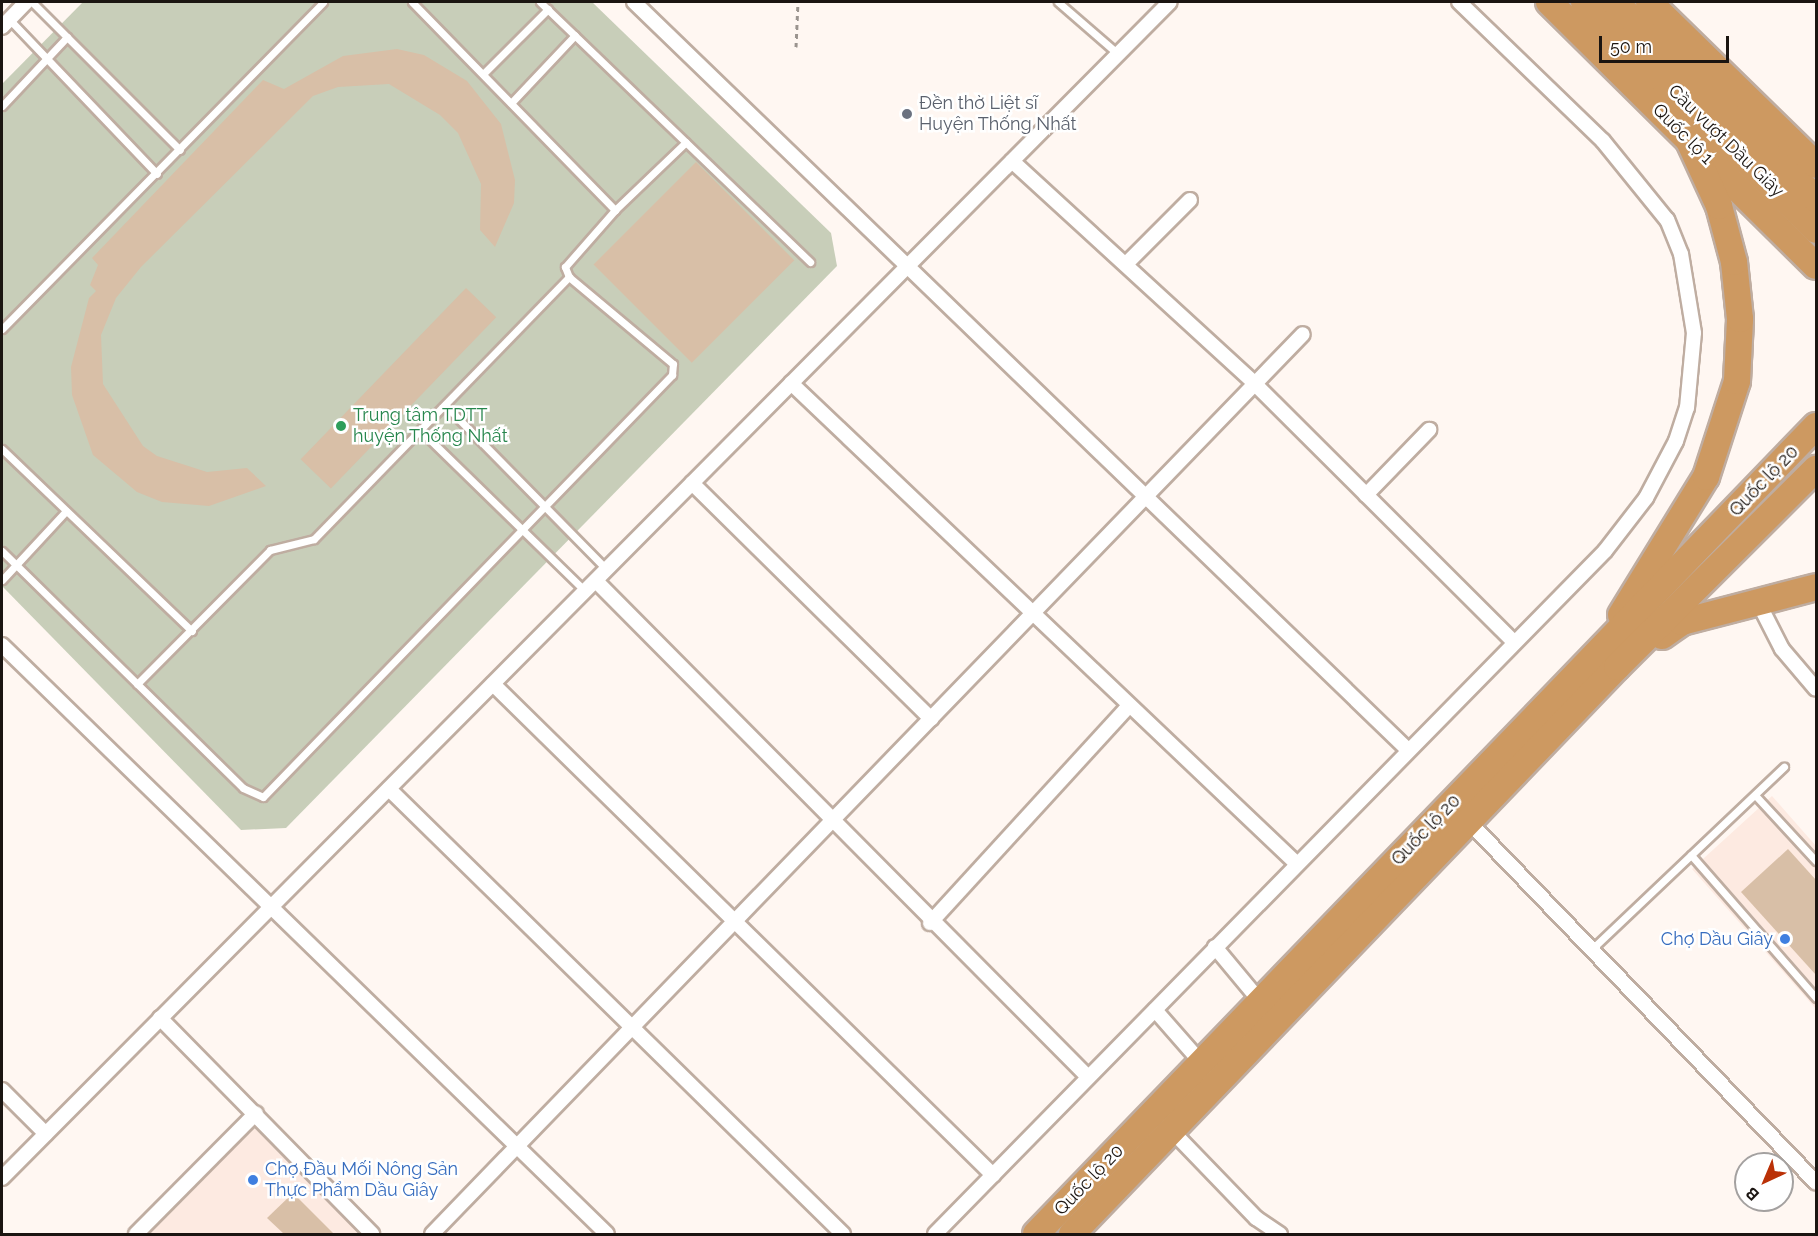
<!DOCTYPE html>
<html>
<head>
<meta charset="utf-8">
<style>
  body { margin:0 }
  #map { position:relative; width:1818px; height:1236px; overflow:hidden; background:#fff7f2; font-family:Raleway,sans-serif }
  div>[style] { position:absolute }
  .commercial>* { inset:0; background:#fdeae1 }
  .green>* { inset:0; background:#c8ceb9 }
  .building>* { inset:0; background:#d8bfa7; transform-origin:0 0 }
  .path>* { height:3px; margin-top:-1.5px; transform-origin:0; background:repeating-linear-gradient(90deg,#9b948f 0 4.5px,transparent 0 9px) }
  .roads { filter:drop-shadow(2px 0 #bfada1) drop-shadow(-2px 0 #bfada1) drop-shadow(0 2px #bfada1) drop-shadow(0 -2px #bfada1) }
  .lane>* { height:7px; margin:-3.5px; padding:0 3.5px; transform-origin:3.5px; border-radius:3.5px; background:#fff }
  .street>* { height:14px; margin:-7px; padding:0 7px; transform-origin:7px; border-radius:7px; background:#fff }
  .highway>* { height:26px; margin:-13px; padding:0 13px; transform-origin:13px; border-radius:13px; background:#cd9961 }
  .dots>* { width:16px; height:16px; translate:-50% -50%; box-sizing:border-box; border:3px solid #fff; border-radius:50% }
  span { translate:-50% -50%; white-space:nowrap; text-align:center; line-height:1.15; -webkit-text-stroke:5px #fff; paint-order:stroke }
  .worship-label { font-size:18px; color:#5b616d }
  .left { translate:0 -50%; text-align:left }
  .street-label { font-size:18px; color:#1b1511 }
  .leisure-label { font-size:18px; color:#27864d }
  .shop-label { font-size:18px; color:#366cbe }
  .right { translate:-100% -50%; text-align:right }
  .frame { position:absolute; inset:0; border:3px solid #1b1511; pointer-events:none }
  .north { position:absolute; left:1734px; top:1152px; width:60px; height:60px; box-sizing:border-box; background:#fff; border:2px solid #a4a1a0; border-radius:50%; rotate:224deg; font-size:16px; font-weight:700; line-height:24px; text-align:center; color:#1b1511 }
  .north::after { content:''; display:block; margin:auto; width:21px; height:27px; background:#ba3107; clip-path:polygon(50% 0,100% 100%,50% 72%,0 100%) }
  .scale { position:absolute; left:1599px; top:36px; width:130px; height:27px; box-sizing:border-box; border:3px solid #1b1511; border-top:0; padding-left:8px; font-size:18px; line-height:21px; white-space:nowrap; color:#1b1511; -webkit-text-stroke:4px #fff; paint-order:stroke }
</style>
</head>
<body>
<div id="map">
  <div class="commercial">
    <i style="clip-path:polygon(1772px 796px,1816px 846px,1816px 1009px,1692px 869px)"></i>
    <i style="clip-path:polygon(253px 1126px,362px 1234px,143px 1234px)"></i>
  </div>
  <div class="green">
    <i style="clip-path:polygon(83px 2px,592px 2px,831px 233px,837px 266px,286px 828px,241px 830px,2px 586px,2px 84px)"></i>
  </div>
  <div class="building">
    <i style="clip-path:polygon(397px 49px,424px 55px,467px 81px,501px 124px,515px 180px,514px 203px,495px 247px,480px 230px,481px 184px,458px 133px,440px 115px,389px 84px,338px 87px,313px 96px,141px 267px,116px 298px,101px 335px,103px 384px,143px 446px,157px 456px,207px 472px,247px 468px,266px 486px,209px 506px,162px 502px,137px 492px,93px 455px,72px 395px,71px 367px,89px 298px,96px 291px,90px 285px,98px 265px,92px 258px,263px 80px,284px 89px,343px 56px)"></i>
    <i style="left:696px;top:162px;width:139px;height:145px;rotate:45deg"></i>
    <i style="left:466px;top:288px;width:42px;height:238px;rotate:44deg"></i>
    <i style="clip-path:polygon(1788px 849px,1816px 880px,1816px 975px,1741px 892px)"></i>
    <i style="clip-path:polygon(293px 1193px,334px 1234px,284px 1234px,267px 1218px)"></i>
  </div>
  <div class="path">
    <i style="left:796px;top:47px;width:45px;rotate:-87.5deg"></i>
  </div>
  <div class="roads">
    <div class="lane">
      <i style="left:32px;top:2px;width:209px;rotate:45deg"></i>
      <i style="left:412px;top:2px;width:291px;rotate:45.7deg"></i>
      <i style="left:540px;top:2px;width:375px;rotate:43.9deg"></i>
      <i style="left:1058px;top:2px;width:79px;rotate:40.9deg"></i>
      <i style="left:9px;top:19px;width:214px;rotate:46.3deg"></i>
      <i style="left:483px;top:74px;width:92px;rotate:-45deg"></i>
      <i style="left:511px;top:103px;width:93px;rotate:-46.7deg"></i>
      <i style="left:2px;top:106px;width:95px;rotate:-46.7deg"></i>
      <i style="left:2px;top:329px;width:458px;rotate:-45.5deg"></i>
      <i style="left:445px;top:405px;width:230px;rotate:45.5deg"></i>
      <i style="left:420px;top:430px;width:231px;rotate:44.3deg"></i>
      <i style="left:2px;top:449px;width:263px;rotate:43.8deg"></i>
      <i style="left:2px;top:551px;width:338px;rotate:44.5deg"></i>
      <i style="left:243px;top:788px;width:22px;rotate:24deg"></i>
      <i style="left:263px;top:797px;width:588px;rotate:-45.9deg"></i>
      <i style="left:672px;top:375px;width:11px;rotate:-85deg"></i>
      <i style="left:673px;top:364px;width:136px;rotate:-140.1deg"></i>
      <i style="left:569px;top:277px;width:11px;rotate:-112deg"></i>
      <i style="left:565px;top:267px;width:76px;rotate:-48.7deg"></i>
      <i style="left:615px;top:210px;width:98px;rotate:-43.8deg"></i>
      <i style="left:2px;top:580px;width:94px;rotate:-47.2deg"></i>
      <i style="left:137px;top:684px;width:189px;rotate:-45.2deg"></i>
      <i style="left:270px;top:550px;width:45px;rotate:-14deg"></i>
      <i style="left:314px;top:539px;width:366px;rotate:-45.8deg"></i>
      <i style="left:1755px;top:795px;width:90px;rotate:47.3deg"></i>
      <i style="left:1691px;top:855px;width:190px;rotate:48.8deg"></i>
      <i style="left:1594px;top:947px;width:262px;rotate:-43.5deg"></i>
    </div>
    <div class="street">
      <i style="left:634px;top:2px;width:1076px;rotate:44.02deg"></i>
      <i style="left:2px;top:27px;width:35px;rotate:-46deg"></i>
      <i style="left:1012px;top:161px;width:330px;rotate:42.5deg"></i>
      <i style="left:1255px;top:384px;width:366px;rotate:44.9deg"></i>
      <i style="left:1127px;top:263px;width:89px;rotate:-45deg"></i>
      <i style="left:791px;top:383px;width:698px;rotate:43.55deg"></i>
      <i style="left:692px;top:483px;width:336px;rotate:44.6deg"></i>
      <i style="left:1366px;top:495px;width:91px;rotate:-45.9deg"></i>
      <i style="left:598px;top:583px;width:696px;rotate:45.23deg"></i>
      <i style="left:1757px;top:600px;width:55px;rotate:63deg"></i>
      <i style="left:1782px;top:649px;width:52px;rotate:49.6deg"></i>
      <i style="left:2px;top:645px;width:844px;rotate:44.23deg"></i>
      <i style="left:493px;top:684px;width:701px;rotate:44.48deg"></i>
      <i style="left:389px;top:789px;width:636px;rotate:44.43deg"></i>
      <i style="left:1470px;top:823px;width:499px;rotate:46.1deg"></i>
      <i style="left:930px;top:923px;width:293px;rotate:-47.5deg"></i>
      <i style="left:1215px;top:947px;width:69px;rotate:50.3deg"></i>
      <i style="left:1155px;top:1010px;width:76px;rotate:48.7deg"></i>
      <i style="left:160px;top:1018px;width:303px;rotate:45.5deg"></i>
      <i style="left:2px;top:1090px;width:62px;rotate:45deg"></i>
      <i style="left:1173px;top:1132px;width:120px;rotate:46deg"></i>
      <i style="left:1256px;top:1218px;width:29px;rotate:34deg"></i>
      <i style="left:2px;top:1178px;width:1657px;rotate:-45.2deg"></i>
      <i style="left:136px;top:1234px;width:170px;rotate:-45.2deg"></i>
      <i style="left:432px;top:1234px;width:1252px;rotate:-45.94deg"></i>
      <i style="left:935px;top:1234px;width:957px;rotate:-45.55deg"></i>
      <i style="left:1605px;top:551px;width:67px;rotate:-52.3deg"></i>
      <i style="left:1646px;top:498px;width:64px;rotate:-62.2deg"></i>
      <i style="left:1676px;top:441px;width:35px;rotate:-72deg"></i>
      <i style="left:1687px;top:408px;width:75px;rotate:-84.7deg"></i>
      <i style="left:1694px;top:333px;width:80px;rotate:-99.3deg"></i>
      <i style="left:1681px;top:254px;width:37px;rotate:-112deg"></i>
      <i style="left:1667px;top:220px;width:102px;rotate:-129deg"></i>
      <i style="left:1603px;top:141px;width:200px;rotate:-136deg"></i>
    </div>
    <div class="highway">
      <i style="left:1549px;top:2px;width:375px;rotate:44.7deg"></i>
      <i style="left:1584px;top:2px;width:325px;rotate:44.5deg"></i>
      <i style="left:1615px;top:2px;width:281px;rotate:44.4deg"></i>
      <i style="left:1649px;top:2px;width:233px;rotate:44.3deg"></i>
      <i style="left:1621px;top:615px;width:162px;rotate:-58.4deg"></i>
      <i style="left:1706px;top:477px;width:101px;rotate:-72.1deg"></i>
      <i style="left:1737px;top:381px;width:62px;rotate:-87.2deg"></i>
      <i style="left:1740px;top:319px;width:57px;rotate:-96deg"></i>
      <i style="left:1734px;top:262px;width:58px;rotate:-105deg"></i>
      <i style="left:1719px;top:206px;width:72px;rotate:-114.8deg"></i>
      <i style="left:1662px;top:636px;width:24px;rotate:-35deg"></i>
      <i style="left:1682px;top:622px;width:138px;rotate:-14.6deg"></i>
      <i style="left:1036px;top:1234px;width:1123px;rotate:-46.01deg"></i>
      <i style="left:1072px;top:1234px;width:786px;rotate:-46.13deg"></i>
      <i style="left:1617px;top:667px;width:281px;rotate:-44.9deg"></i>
    </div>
  </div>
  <div class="dots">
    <i style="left:907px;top:114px;background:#6b7280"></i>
    <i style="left:341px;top:426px;background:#2e9e5b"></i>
    <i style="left:1785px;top:939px;background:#3f7fe0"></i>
    <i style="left:253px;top:1180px;background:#3f7fe0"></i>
  </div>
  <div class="worship-label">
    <span class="left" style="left:919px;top:114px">Đền thờ Liệt sĩ<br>Huyện Thống Nhất</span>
  </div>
  <div class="street-label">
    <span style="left:1683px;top:134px;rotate:45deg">Quốc lộ 1</span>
    <span style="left:1726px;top:141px;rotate:44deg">Cầu vượt Dầu Giây</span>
    <span style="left:1764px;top:481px;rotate:-46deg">Quốc lộ 20</span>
    <span style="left:1426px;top:830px;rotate:-46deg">Quốc lộ 20</span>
    <span style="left:1089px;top:1180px;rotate:-46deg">Quốc lộ 20</span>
  </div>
  <div class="leisure-label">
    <span class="left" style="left:353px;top:426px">Trung tâm TDTT<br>huyện Thống Nhất</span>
  </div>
  <div class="shop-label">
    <span class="right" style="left:1773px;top:939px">Chợ Dầu Giây</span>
    <span class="left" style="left:265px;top:1180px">Chợ Đầu Mối Nông Sản<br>Thực Phẩm Dầu Giây</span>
  </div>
  <div class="frame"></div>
  <div class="north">B</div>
  <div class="scale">50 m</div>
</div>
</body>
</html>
